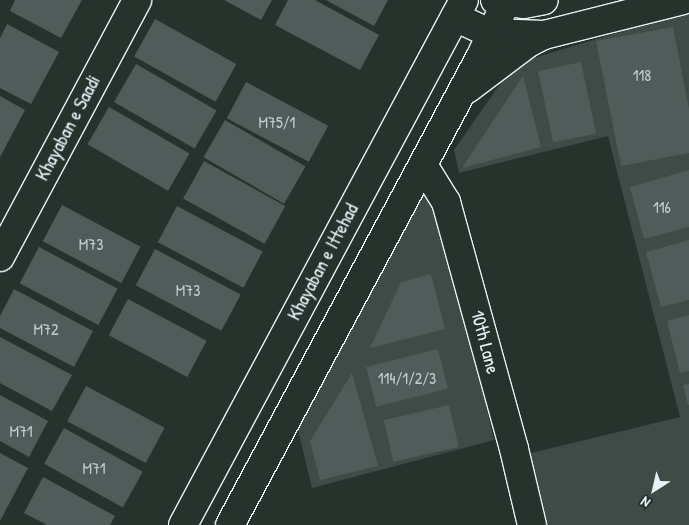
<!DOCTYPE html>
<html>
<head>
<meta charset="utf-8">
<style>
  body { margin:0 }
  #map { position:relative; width:689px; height:525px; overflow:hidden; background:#26332d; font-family:"Patrick Hand",sans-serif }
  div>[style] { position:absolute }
  .green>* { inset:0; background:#3e4b47 }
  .building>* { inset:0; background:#505c59; transform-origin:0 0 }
  .roads { filter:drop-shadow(1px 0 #e8f1f8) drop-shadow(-1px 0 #e8f1f8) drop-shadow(0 1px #e8f1f8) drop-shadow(0 -1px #e8f1f8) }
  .minor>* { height:28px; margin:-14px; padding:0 14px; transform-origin:14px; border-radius:14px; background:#26332d }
  .major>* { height:28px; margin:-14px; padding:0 14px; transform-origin:14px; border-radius:14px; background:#26332d }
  span { translate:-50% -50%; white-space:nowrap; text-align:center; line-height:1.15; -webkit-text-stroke:4px #26332d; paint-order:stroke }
  .number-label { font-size:16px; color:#c2ccd0 }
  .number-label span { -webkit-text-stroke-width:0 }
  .street-label { font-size:19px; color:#e8f1f8 }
  .north { position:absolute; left:629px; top:465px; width:50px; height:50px; -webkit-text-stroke:4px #26332d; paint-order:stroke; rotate:215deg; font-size:14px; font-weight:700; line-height:20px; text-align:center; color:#e8f1f8 }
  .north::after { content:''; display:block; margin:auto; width:18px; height:22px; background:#e8f1f8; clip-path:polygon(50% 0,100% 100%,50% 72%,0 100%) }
</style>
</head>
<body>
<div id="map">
  <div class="green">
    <i style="clip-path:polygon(689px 11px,689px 525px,545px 525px,527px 454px,680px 417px,608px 136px,459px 173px,454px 150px,514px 64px)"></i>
    <i style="clip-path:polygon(427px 185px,442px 213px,494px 440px,312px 488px,298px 430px)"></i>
  </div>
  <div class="building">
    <i style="clip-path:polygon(15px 0,82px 0,61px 38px,10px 11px)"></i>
    <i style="clip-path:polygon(224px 0,272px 0,261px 20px)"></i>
    <i style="clip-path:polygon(288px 0,315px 0,379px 35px,360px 70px,275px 25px)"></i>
    <i style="clip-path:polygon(326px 0,388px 0,374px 26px)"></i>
    <i style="left:155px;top:19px;width:93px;height:43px;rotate:29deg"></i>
    <i style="clip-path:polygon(7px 24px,59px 52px,31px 104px,0 88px,0 38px)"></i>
    <i style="clip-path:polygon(673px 27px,689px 109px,689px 153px,621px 166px,596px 41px)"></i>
    <i style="left:581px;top:62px;width:73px;height:44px;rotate:78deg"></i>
    <i style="left:136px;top:64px;width:93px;height:44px;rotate:30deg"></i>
    <i style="clip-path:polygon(523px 76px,541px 147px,462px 168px)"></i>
    <i style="left:246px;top:82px;width:93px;height:41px;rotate:28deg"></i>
    <i style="clip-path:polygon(0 96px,25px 110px,0 157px)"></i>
    <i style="left:109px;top:107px;width:93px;height:43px;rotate:30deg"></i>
    <i style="left:225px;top:120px;width:93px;height:43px;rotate:30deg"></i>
    <i style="left:204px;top:161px;width:93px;height:43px;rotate:29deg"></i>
    <i style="clip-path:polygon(689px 170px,689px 227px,644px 239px,630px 187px)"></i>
    <i style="left:62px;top:205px;width:89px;height:41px;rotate:28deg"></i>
    <i style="left:177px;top:206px;width:97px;height:41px;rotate:28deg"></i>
    <i style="clip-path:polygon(689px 240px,689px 300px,661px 307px,646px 252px)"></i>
    <i style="left:39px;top:247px;width:89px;height:41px;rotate:28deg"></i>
    <i style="left:155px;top:249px;width:97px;height:41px;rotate:28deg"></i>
    <i style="clip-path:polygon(431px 274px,445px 329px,370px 348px,401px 282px)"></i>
    <i style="clip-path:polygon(14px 289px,93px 331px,74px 367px,0 328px,0 316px)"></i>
    <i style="left:128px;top:299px;width:89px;height:41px;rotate:28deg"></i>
    <i style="clip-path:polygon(689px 315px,689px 371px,680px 373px,667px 321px)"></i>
    <i style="clip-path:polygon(0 337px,72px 375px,52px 411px,0 383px)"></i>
    <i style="left:438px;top:349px;width:41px;height:74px;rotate:76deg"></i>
    <i style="clip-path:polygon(352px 373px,378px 466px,320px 480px,310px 441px)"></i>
    <i style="clip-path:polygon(689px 384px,689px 405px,688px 405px,683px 385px)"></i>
    <i style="left:86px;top:386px;width:89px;height:40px;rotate:28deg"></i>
    <i style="clip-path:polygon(0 395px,48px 421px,29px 457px,0 441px)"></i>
    <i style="left:449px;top:405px;width:43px;height:67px;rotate:77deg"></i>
    <i style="left:64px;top:428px;width:90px;height:41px;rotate:29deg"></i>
    <i style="clip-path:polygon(0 453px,28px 468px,0 521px)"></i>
    <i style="clip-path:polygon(43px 477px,115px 516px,110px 525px,47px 525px,24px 513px)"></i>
  </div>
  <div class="roads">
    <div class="minor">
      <i style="left:495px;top:0;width:29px;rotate:8deg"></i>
      <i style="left:524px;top:4px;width:20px;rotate:-11deg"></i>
      <i style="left:455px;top:17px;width:38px;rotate:25deg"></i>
      <i style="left:490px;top:33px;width:54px;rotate:2.1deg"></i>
      <i style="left:544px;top:35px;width:143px;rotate:-14.1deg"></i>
      <i style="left:423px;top:165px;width:44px;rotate:58.1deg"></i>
      <i style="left:446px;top:202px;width:256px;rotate:74.6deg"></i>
      <i style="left:514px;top:449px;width:78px;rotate:76.7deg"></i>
      <i style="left:0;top:257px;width:291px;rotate:-61.9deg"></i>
    </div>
    <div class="major">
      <i style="left:467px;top:89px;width:76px;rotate:-37deg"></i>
      <i style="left:528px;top:43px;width:18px;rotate:-27deg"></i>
      <i style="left:183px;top:525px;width:595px;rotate:-61.84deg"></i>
      <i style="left:230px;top:525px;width:532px;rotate:-61.85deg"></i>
      <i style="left:481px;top:56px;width:62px;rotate:-65.1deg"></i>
    </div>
  </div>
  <div class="number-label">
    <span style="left:642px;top:75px">118</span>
    <span style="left:277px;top:122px">M75/1</span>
    <span style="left:662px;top:207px">116</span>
    <span style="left:91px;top:244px">M73</span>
    <span style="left:188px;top:290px">M73</span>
    <span style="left:46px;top:329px">M72</span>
    <span style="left:407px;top:378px">114/1/2/3</span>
    <span style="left:21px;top:431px">M71</span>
    <span style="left:94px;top:468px">M71</span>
  </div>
  <div class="street-label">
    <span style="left:68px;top:128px;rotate:-62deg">Khayaban e Saadi</span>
    <span style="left:323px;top:262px;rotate:-62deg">Khayaban e Ittehad</span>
    <span style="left:485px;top:342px;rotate:75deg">10th Lane</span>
  </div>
  <div class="north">N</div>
</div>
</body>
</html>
